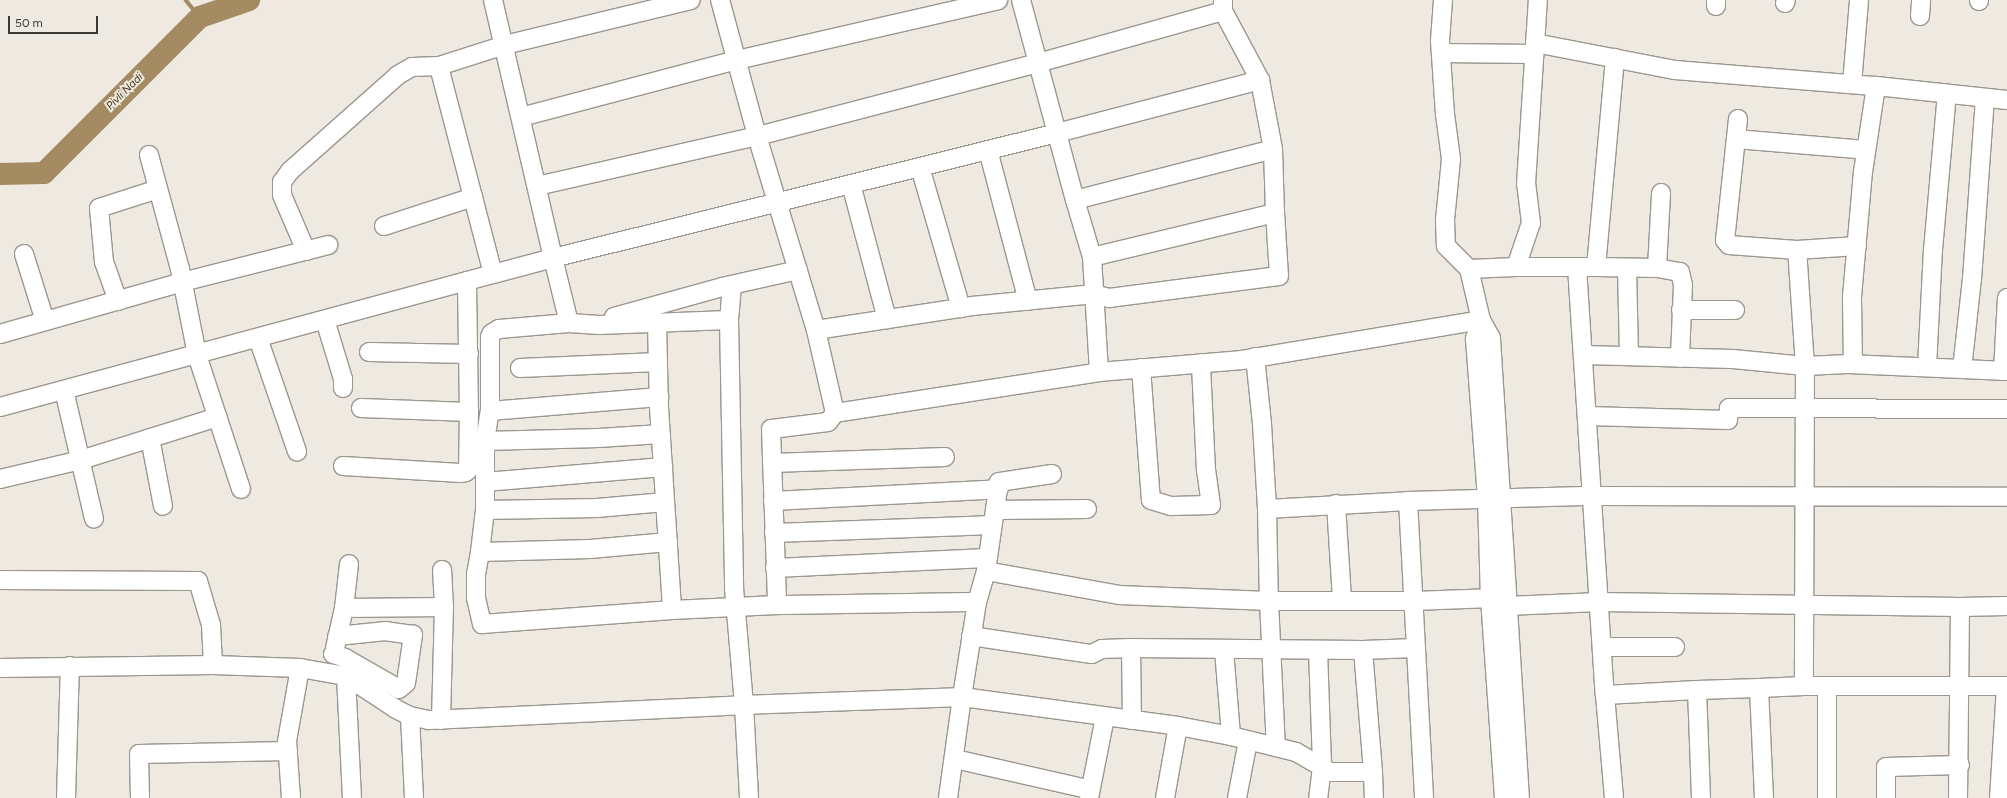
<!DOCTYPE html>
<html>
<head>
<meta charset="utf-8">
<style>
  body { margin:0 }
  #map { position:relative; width:2007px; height:798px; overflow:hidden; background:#eee9e1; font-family:Figtree,sans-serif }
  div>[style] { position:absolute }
  .stream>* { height:3.5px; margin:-1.75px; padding:0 1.75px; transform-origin:1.75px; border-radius:1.75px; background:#a48b61 }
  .river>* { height:22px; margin:-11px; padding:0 11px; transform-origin:11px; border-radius:11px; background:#a48b61 }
  .roads { filter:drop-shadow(1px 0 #9b978f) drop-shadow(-1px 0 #9b978f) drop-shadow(0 1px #9b978f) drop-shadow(0 -1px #9b978f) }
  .minor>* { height:18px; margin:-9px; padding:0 9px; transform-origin:9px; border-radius:9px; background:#fff }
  span { translate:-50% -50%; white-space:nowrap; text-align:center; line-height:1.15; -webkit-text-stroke:4px #eee9e1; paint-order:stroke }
  .water-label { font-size:11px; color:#46330f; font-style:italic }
  .scale { position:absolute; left:8px; top:16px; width:90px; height:18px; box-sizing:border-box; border:2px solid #3a3835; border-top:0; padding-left:5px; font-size:12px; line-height:14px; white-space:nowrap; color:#3a3835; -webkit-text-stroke:3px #eee9e1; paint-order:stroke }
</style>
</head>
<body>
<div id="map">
  <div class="stream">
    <i style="left:186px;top:0;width:22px;rotate:51deg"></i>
  </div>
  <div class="river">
    <i style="left:0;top:174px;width:44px;rotate:-1.3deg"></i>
    <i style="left:44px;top:173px;width:221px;rotate:-45deg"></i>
    <i style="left:200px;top:17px;width:52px;rotate:-19.1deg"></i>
  </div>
  <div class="roads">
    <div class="minor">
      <i style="left:493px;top:0;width:265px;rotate:76.9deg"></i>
      <i style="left:553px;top:258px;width:519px;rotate:-13.93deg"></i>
      <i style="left:1057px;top:133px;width:210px;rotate:-14.6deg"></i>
      <i style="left:1260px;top:80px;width:78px;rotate:-118.2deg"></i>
      <i style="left:1021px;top:0;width:207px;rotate:74.9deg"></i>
      <i style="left:1075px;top:200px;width:59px;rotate:73.4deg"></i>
      <i style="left:1092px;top:257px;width:115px;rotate:86.5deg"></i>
      <i style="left:1099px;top:372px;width:144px;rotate:-4.8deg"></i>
      <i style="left:1242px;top:360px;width:242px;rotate:-9.5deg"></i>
      <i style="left:1223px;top:0;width:11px;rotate:90deg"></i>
      <i style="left:1223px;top:11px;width:192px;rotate:164.3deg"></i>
      <i style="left:1038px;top:63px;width:290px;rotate:165.4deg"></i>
      <i style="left:757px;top:136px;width:203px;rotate:73.1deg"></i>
      <i style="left:816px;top:330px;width:158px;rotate:-8.7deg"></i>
      <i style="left:972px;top:306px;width:123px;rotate:-5.6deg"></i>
      <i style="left:1094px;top:294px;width:16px;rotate:15deg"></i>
      <i style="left:1109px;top:298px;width:171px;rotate:-7.4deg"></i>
      <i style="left:1279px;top:276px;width:63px;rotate:-93.6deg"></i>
      <i style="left:1443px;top:0;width:41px;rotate:94.2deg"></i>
      <i style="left:1440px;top:41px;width:73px;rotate:86.1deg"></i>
      <i style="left:1445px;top:114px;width:45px;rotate:82.4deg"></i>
      <i style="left:1451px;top:159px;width:61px;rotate:95.6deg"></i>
      <i style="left:1445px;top:220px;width:26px;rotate:88deg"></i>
      <i style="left:1446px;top:246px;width:33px;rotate:45deg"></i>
      <i style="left:1469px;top:269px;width:52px;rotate:76.8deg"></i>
      <i style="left:1481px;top:320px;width:21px;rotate:61deg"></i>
      <i style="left:1491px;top:338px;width:461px;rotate:86.4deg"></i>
      <i style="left:1979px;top:1px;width:1px;rotate:-90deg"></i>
      <i style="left:1785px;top:3px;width:3px;rotate:-72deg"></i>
      <i style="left:1716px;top:6px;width:6px;rotate:-90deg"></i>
      <i style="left:1920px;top:16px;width:16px;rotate:-86deg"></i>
      <i style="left:1535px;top:43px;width:143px;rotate:10.9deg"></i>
      <i style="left:1675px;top:70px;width:202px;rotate:4.6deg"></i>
      <i style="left:1876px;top:86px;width:132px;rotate:6.1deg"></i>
      <i style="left:1441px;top:53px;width:93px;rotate:0.6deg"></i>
      <i style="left:1852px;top:84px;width:84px;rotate:-85.2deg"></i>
      <i style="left:521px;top:117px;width:223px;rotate:-14.8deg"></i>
      <i style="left:737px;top:60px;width:268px;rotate:-12.9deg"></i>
      <i style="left:1738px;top:119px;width:122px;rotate:96.1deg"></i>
      <i style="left:1725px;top:240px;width:6px;rotate:51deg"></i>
      <i style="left:1729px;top:245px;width:68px;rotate:4.2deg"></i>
      <i style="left:1736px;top:139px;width:130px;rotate:4.8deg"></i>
      <i style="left:988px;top:150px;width:156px;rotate:75.2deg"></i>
      <i style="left:149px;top:155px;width:118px;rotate:74.8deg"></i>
      <i style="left:180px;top:269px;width:88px;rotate:78.8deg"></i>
      <i style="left:197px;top:355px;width:141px;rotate:71.8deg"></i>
      <i style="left:920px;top:167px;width:147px;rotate:73.8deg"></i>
      <i style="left:851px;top:184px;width:140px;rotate:75.1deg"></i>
      <i style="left:537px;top:186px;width:226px;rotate:-12.8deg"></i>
      <i style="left:757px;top:136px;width:141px;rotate:-105.2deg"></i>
      <i style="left:1075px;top:200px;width:204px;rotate:-14.4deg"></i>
      <i style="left:1273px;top:149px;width:70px;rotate:-100.7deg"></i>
      <i style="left:384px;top:226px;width:94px;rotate:-18deg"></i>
      <i style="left:306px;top:251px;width:61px;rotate:-113.2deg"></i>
      <i style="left:282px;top:195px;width:13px;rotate:-90deg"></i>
      <i style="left:282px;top:182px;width:14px;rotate:-54deg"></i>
      <i style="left:290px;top:171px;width:144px;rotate:-41.6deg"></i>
      <i style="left:398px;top:75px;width:16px;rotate:-30deg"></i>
      <i style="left:412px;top:67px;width:27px;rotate:-2deg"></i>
      <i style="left:24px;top:254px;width:70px;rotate:72.6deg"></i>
      <i style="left:1092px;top:257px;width:188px;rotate:-13.5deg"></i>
      <i style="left:1275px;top:213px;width:64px;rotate:-91.8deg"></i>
      <i style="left:1516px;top:267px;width:80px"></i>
      <i style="left:1596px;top:267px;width:210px;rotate:-84.8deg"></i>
      <i style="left:1577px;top:267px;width:429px;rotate:86.3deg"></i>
      <i style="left:1605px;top:695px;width:103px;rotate:85deg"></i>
      <i style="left:1596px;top:267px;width:61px;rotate:0.9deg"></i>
      <i style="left:1657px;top:268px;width:75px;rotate:-86.9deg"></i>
      <i style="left:1627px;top:268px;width:88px;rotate:88.7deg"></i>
      <i style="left:1657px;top:268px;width:23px;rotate:10deg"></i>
      <i style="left:1680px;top:272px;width:13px;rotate:77deg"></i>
      <i style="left:1683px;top:285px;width:73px;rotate:92.4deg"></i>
      <i style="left:1469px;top:269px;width:47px;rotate:-2.4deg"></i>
      <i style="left:1516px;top:267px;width:46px;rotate:-71.2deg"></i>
      <i style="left:1531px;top:223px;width:39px;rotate:-97deg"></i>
      <i style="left:1526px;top:184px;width:184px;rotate:-86.3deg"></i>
      <i style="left:118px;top:301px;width:41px;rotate:-109.7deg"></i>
      <i style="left:104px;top:262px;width:54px;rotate:-95.3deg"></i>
      <i style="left:99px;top:208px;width:62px;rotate:-17.9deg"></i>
      <i style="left:1681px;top:310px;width:54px"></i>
      <i style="left:614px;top:317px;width:112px;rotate:-15.5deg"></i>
      <i style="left:722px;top:287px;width:78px;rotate:-12.6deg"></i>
      <i style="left:325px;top:320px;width:62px;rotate:73deg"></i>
      <i style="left:343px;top:379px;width:9px;rotate:90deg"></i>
      <i style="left:729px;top:320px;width:35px;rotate:-85deg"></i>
      <i style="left:1481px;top:320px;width:20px;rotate:108deg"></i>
      <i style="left:1475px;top:339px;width:159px;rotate:85.7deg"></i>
      <i style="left:1487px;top:498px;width:100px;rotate:88.3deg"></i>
      <i style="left:1490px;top:598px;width:200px;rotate:86deg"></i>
      <i style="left:657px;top:322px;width:85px;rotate:88.7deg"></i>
      <i style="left:659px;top:407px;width:203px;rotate:86.3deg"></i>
      <i style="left:569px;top:323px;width:67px;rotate:-103.8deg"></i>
      <i style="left:553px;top:258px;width:62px;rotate:165.1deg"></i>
      <i style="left:493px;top:274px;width:215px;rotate:-104.6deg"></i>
      <i style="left:439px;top:66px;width:69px;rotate:-17.7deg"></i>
      <i style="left:505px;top:45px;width:191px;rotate:-13.6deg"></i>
      <i style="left:816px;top:330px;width:85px;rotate:77.1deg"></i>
      <i style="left:835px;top:413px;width:267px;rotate:-8.8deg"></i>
      <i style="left:0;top:334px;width:189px;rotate:-15.9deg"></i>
      <i style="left:182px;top:282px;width:151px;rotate:-14.2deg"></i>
      <i style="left:258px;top:338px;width:120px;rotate:71deg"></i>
      <i style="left:369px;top:352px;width:100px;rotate:1.1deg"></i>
      <i style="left:1584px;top:355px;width:149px;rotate:1.5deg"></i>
      <i style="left:1733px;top:359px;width:72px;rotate:5.6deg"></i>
      <i style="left:1805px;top:366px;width:116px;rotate:-93.9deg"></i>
      <i style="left:1797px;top:250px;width:60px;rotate:-3.8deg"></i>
      <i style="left:1255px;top:357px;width:67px;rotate:84deg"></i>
      <i style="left:1262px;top:424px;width:85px;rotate:86.6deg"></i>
      <i style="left:1267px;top:509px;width:92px;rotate:88.8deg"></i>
      <i style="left:1269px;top:601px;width:146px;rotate:87.3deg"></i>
      <i style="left:1853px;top:364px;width:67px;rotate:-90.9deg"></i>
      <i style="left:1852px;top:297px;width:125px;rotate:-85deg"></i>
      <i style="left:1863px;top:172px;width:87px;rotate:-81.4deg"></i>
      <i style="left:1927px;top:367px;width:117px;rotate:-87.1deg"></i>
      <i style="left:1933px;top:250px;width:157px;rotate:-84.9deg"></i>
      <i style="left:520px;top:368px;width:138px;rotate:-2.5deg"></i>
      <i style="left:1141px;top:368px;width:132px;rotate:85.7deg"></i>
      <i style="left:1151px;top:500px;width:21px;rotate:17deg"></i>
      <i style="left:1171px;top:506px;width:40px;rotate:-1.4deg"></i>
      <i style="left:1211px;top:505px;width:34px;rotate:-98deg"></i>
      <i style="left:1206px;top:471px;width:108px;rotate:-92.7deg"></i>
      <i style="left:1962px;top:369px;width:91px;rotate:-83.7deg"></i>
      <i style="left:1972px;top:279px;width:181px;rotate:-85.9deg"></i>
      <i style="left:2003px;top:371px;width:73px;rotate:-86.9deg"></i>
      <i style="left:2007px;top:371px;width:159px;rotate:-177.5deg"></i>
      <i style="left:1848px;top:364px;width:43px;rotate:177.3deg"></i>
      <i style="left:1805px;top:366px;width:320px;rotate:90.2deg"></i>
      <i style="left:1804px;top:686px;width:203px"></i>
      <i style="left:64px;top:390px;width:132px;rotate:76.9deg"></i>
      <i style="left:0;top:407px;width:511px;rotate:-15.1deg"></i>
      <i style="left:361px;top:408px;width:108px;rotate:2.1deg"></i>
      <i style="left:469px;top:412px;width:131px;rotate:-90.9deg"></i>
      <i style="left:490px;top:411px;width:170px;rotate:-4.7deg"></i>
      <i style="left:835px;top:413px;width:11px;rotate:128deg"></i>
      <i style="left:828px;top:422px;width:57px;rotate:173deg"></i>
      <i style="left:771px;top:429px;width:176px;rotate:88deg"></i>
      <i style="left:777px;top:605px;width:200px;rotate:-0.9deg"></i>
      <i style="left:1588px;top:416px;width:140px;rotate:1.6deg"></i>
      <i style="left:1728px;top:420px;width:12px;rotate:-85deg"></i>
      <i style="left:1729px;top:408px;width:278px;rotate:0.2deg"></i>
      <i style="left:150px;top:438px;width:69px;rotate:79.2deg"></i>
      <i style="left:485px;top:441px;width:114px;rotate:-1.5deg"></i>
      <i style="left:599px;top:438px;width:62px;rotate:-3.7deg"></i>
      <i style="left:772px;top:463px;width:173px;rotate:-2deg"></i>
      <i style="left:343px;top:466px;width:118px;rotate:3.4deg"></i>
      <i style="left:461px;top:473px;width:5px;rotate:-11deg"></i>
      <i style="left:466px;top:472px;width:3px;rotate:-45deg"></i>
      <i style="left:468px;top:470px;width:58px;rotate:-89deg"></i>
      <i style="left:1052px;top:474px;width:54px;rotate:171.4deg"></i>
      <i style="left:999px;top:482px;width:90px;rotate:98.3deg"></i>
      <i style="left:986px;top:571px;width:32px;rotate:106deg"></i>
      <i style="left:977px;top:602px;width:96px;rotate:99deg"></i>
      <i style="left:962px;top:697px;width:218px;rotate:7.6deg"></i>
      <i style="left:1178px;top:726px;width:54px;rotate:10.7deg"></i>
      <i style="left:1231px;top:736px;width:67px;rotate:13.8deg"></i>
      <i style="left:1296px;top:752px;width:30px;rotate:30deg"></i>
      <i style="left:1322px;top:767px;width:31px;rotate:97deg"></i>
      <i style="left:0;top:479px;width:83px;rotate:-13.2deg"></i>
      <i style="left:81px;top:460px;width:143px;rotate:-17.5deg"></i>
      <i style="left:485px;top:482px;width:179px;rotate:-4.8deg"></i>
      <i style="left:773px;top:501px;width:226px;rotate:-3deg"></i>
      <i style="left:1408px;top:501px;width:297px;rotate:86.9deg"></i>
      <i style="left:1336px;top:504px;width:96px;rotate:86.4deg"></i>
      <i style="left:1267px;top:509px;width:141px;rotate:-3.2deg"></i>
      <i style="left:1408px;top:501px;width:184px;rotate:-1.6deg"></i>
      <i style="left:1592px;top:496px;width:415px;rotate:0.1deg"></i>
      <i style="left:485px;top:510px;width:112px;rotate:-1deg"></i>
      <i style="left:597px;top:508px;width:68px;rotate:-5deg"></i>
      <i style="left:995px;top:510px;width:92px;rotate:-0.6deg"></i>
      <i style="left:774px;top:533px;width:218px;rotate:-2.1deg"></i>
      <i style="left:668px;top:542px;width:78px;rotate:174.9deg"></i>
      <i style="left:590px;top:549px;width:110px;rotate:178.4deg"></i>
      <i style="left:480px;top:552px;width:42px;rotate:-83.2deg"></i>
      <i style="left:485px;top:510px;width:69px;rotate:-90deg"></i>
      <i style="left:485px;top:441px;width:30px;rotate:-81deg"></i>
      <i style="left:490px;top:411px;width:74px;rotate:-90deg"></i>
      <i style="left:490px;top:337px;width:4px;rotate:-63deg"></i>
      <i style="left:492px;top:333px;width:8px;rotate:-30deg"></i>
      <i style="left:499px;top:329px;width:70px;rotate:-4.9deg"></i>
      <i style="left:569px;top:323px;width:30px;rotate:4deg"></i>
      <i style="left:599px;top:325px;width:130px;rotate:-2.2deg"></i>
      <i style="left:729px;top:320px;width:268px;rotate:88.9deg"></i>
      <i style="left:734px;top:588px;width:117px;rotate:85.1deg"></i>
      <i style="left:744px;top:705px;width:218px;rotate:-2.1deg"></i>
      <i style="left:962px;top:697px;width:102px;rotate:97.9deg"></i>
      <i style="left:480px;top:552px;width:22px;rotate:100deg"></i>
      <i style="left:476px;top:574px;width:24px;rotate:90deg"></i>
      <i style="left:476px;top:598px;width:27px;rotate:77deg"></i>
      <i style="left:482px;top:624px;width:191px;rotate:-4.2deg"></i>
      <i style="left:672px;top:610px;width:105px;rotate:-2.7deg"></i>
      <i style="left:775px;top:568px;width:213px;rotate:-2.7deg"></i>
      <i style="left:986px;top:571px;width:135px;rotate:10.2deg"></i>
      <i style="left:1119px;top:595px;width:150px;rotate:2.3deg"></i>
      <i style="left:1269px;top:601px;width:144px"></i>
      <i style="left:1413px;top:601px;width:77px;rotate:-2.2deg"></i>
      <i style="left:0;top:580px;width:198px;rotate:0.3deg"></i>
      <i style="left:198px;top:581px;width:46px;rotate:73.5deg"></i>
      <i style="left:211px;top:625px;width:40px;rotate:87.1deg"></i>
      <i style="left:1507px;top:606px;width:92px;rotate:-2.5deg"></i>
      <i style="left:1599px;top:602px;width:361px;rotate:0.8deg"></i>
      <i style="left:1960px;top:607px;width:47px;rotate:-1.2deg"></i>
      <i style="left:344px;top:608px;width:100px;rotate:-0.6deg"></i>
      <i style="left:971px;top:636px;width:122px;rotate:8.5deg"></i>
      <i style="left:1092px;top:654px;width:11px;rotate:-27deg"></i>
      <i style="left:1102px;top:649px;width:29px;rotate:-2deg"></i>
      <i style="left:1131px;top:648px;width:232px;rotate:0.5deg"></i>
      <i style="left:1363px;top:650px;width:52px;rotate:-2.2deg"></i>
      <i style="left:1602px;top:647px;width:73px"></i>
      <i style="left:335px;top:648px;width:41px;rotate:-77.3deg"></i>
      <i style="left:344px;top:608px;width:44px;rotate:-83.5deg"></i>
      <i style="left:1131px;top:648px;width:72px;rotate:89.2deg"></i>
      <i style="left:1224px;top:650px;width:86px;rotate:85.3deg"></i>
      <i style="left:1318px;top:650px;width:117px;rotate:88deg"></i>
      <i style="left:1322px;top:767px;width:9px;rotate:32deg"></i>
      <i style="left:1330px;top:772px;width:43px"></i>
      <i style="left:1373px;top:772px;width:26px;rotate:88deg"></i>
      <i style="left:1363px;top:650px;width:122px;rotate:85.3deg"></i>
      <i style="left:333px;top:654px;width:13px;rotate:18deg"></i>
      <i style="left:345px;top:658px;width:62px;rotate:29.9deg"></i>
      <i style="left:399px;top:689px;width:9px;rotate:-41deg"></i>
      <i style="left:406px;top:683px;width:49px;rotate:-81.7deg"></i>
      <i style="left:413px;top:635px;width:27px;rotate:-172deg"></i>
      <i style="left:386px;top:631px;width:49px;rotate:174.2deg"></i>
      <i style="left:0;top:668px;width:213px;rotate:-0.8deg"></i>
      <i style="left:213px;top:665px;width:87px;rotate:2deg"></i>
      <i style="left:300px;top:668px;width:47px;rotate:9.9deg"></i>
      <i style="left:346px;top:676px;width:60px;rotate:33.4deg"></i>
      <i style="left:396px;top:709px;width:16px;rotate:27deg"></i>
      <i style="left:410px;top:716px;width:19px;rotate:12deg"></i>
      <i style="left:429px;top:720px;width:315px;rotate:-2.7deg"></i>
      <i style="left:744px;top:705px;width:93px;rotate:86.9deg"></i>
      <i style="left:346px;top:676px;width:122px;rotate:87.2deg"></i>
      <i style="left:1605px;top:695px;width:92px;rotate:-3.1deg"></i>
      <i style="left:410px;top:716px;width:82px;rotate:87.2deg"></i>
      <i style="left:441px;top:720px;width:113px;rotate:-88.5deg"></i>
      <i style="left:444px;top:607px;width:37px;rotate:-93deg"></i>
      <i style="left:955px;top:759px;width:139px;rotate:12.8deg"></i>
      <i style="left:66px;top:798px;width:132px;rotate:-88.3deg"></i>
      <i style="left:140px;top:798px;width:44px;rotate:-91.3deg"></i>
      <i style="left:139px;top:754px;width:149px;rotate:-1.2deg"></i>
      <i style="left:291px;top:798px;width:57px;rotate:-94deg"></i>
      <i style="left:287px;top:741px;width:74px;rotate:-79.9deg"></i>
      <i style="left:1089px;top:798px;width:83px;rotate:-78.8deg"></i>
      <i style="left:1165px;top:798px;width:73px;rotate:-79.8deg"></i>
      <i style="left:1237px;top:798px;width:58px;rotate:-79.1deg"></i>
      <i style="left:1701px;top:798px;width:108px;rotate:-92.1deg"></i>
      <i style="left:1697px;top:690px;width:62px;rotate:-1.8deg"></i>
      <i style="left:1764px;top:798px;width:110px;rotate:-92.6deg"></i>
      <i style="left:1759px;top:688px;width:45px;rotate:-2.5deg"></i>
      <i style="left:1827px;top:798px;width:112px;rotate:-90deg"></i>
      <i style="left:1886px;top:798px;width:31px;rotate:-90deg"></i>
      <i style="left:1886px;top:767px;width:74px;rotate:-1.5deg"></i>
      <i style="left:1958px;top:798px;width:191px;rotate:-89.4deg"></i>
      <i style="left:1999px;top:798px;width:112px;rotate:-86.4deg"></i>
    </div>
  </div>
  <div class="water-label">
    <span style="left:125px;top:92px;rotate:-45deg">Pivli Nadi</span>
  </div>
  <div class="scale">50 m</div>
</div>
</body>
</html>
